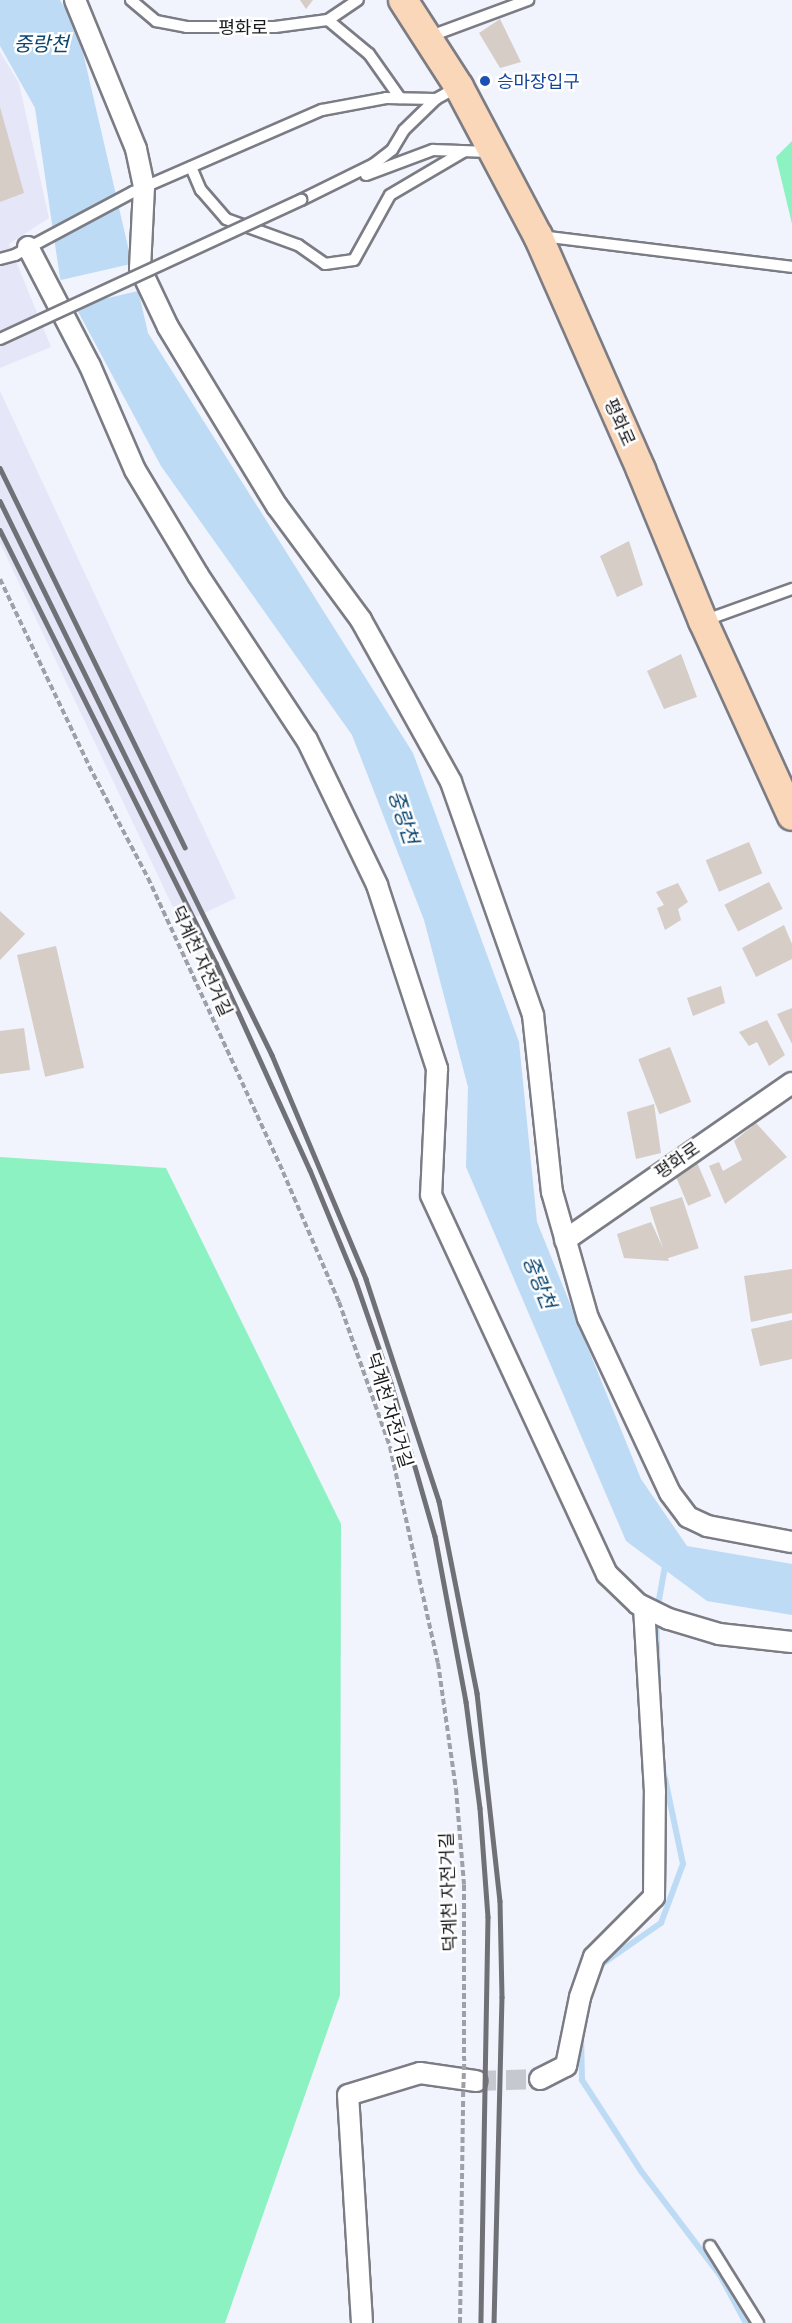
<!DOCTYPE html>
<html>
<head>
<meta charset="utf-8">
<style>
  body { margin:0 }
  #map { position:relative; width:792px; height:2323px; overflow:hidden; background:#f1f3fd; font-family:Manrope,"Noto Sans KR",sans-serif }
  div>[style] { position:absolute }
  .built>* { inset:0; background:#e5e7f8 }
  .green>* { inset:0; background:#8df2c1 }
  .water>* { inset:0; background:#bddbf5 }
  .pier>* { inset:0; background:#f1f3fd; transform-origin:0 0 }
  .stream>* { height:6px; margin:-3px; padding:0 3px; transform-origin:3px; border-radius:3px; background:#bddbf5 }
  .building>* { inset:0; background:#d5cdc6; transform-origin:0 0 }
  .minor-tunnel>* { height:20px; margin-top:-10px; transform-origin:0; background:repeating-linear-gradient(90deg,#c6c8d0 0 20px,transparent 0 30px) }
  .path>* { height:4px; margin-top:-2px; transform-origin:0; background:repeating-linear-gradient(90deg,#9ea0a7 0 6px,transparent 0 9px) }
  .roads { filter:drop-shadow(2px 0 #7b7c84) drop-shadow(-2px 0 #7b7c84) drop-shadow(0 2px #7b7c84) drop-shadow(0 -2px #7b7c84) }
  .service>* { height:10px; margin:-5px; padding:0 5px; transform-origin:5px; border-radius:5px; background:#fff }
  .minor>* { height:20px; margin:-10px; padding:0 10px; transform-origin:10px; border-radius:10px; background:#fff }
  .secondary>* { height:28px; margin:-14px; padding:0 14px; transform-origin:14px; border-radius:14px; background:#fad7b9 }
  .rail>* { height:4.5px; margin:-2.25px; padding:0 2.25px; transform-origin:2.25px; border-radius:2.25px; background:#707177 }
  .path-bridge>* { height:4px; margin-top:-2px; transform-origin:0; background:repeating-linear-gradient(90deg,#9ea0a7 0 6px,transparent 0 9px) }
  .bridges { filter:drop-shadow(2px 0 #7b7c84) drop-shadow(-2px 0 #7b7c84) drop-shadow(0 2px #7b7c84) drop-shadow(0 -2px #7b7c84) }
  .service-bridge>* { height:10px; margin:-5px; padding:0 5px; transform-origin:5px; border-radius:5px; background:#fff }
  .dots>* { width:16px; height:16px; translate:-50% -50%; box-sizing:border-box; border:3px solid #fff; border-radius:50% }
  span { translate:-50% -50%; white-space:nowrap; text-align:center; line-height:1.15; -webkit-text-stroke:5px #fff; paint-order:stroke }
  .street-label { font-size:18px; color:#1a1b1e }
  .transit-label { font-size:18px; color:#164399 }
  .left { translate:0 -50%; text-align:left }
  .water-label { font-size:20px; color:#09456f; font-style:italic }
</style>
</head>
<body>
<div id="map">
  <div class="built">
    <i style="clip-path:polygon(0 52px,19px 83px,49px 218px,9px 244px,51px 347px,0 368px)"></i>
    <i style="clip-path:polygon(0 391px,236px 898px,181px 924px,0 543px)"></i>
  </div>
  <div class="green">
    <i style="clip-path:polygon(792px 141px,792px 224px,776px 157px)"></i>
    <i style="clip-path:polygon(0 1157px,166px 1168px,341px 1524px,340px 1995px,225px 2323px,0 2323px)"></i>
  </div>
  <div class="water">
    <i style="clip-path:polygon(0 0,60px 0,78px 31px,148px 333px,413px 753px,519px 1042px,537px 1222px,641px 1479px,687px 1546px,792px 1564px,792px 1615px,707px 1601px,626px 1541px,466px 1167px,468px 1087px,424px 920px,352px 735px,161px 466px,60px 278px,35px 108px,0 46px)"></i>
  </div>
  <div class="pier">
    <i style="left:135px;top:263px;width:28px;height:76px;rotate:77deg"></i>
  </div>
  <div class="stream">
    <i style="left:658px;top:1679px;width:63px;rotate:-91.8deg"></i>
    <i style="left:656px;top:1616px;width:56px;rotate:-79.7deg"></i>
    <i style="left:599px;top:1972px;width:9px;rotate:-69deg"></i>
    <i style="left:602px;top:1964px;width:72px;rotate:-34.8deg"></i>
    <i style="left:661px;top:1923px;width:63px;rotate:-69.6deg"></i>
    <i style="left:683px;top:1864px;width:102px;rotate:-101.9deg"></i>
    <i style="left:581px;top:2036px;width:44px;rotate:88.7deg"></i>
    <i style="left:582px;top:2080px;width:108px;rotate:57deg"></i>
    <i style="left:641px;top:2171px;width:131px;rotate:52.8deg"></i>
    <i style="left:720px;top:2275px;width:55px;rotate:61.6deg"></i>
  </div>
  <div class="building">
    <i style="clip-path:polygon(300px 0,313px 0,306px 9px)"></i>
    <i style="clip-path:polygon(500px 19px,521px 62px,500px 68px,479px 33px)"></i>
    <i style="clip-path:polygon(0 107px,24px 193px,0 202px)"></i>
    <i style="clip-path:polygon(629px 541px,643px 585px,617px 597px,600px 556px)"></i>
    <i style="clip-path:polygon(681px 654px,697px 697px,664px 709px,647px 671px)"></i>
    <i style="left:749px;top:842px;width:34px;height:47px;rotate:67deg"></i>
    <i style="left:769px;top:882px;width:30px;height:50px;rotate:63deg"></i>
    <i style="clip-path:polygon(678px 883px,688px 902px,678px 909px,681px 920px,665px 930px,657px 908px,664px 905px,656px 892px)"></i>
    <i style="clip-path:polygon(0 911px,25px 934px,0 960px)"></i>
    <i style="clip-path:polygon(784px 925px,792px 944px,792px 959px,756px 977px,742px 948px)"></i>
    <i style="left:56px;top:946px;width:125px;height:40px;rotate:77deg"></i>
    <i style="clip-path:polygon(721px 986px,725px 1003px,693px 1016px,687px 998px)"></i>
    <i style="clip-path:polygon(792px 1008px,792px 1044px,777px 1014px)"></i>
    <i style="clip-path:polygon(767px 1020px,785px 1055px,769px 1066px,757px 1042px,749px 1046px,739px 1032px)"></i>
    <i style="clip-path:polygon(24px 1028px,30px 1070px,0 1074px,0 1031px)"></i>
    <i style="left:670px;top:1047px;width:59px;height:34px;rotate:69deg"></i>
    <i style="clip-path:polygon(654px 1104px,661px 1153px,636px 1159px,627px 1112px)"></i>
    <i style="clip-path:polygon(756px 1123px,787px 1157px,725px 1204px,709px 1166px,719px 1162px,723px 1171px,742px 1160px,734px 1141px)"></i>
    <i style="left:696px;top:1160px;width:39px;height:25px;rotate:67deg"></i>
    <i style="left:682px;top:1197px;width:54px;height:34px;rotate:72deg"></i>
    <i style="clip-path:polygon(651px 1222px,669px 1261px,624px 1258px,617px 1234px)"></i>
    <i style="clip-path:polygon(792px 1269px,792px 1313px,751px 1322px,744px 1276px)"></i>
    <i style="clip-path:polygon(792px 1320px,792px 1359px,760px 1366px,751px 1329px)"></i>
  </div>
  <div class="minor-tunnel">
    <i style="left:476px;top:2081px;width:64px;rotate:-1.8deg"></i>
  </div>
  <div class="path">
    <i style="left:0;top:579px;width:207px;rotate:64.5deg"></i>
    <i style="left:89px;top:766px;width:127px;rotate:62.2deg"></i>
    <i style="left:148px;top:878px;width:324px;rotate:65.3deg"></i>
    <i style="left:283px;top:1172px;width:142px;rotate:66.7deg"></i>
    <i style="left:339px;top:1302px;width:154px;rotate:70.6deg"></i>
    <i style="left:390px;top:1447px;width:221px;rotate:77.5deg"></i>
    <i style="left:438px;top:1663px;width:127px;rotate:81.9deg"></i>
    <i style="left:456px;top:1789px;width:96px;rotate:85.2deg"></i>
    <i style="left:464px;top:1885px;width:174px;rotate:90deg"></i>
    <i style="left:460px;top:2323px;width:225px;rotate:-89.2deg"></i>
  </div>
  <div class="roads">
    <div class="service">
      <i style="left:131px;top:0;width:33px;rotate:40deg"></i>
      <i style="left:156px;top:21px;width:31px;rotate:11deg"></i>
      <i style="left:186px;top:27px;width:89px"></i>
      <i style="left:275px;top:27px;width:53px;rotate:-7.5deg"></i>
      <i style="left:328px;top:20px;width:36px;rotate:-34deg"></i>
      <i style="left:328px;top:20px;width:53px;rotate:39.7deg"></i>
      <i style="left:369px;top:54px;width:54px;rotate:54.8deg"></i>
      <i style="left:428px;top:37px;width:107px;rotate:-20.3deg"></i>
      <i style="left:191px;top:167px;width:25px;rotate:67deg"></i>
      <i style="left:201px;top:190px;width:38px;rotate:49deg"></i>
      <i style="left:226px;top:219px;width:77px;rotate:19.9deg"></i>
      <i style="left:298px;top:245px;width:33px;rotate:35deg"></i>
      <i style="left:325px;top:264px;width:29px;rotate:-8deg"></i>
      <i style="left:354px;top:260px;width:74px;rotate:-61deg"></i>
      <i style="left:390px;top:195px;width:85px;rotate:-30.5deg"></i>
      <i style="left:366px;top:175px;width:72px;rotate:-20.5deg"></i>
      <i style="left:433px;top:150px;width:57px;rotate:2deg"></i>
      <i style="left:301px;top:200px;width:81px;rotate:-26.3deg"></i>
      <i style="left:374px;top:164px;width:23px;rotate:-38deg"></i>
      <i style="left:392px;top:150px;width:23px;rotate:-59deg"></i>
      <i style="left:404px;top:130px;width:45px;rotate:-44.1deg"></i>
      <i style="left:436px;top:99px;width:25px;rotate:-29deg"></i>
      <i style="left:541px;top:236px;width:253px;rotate:7deg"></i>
      <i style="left:0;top:259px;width:16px;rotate:-15deg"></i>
      <i style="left:15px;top:255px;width:134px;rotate:-28.1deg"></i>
      <i style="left:133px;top:192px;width:206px;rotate:-23.5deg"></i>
      <i style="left:322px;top:110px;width:65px;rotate:-10.6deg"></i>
      <i style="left:386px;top:98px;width:50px;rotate:1.1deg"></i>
      <i style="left:703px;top:621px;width:95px;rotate:-19.8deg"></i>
      <i style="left:710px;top:2246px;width:91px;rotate:58.1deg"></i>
    </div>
    <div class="minor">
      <i style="left:75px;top:0;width:161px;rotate:67.7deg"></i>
      <i style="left:136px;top:149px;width:39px;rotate:78deg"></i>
      <i style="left:144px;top:187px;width:81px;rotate:92.8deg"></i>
      <i style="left:140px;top:268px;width:65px;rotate:64.6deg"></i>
      <i style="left:168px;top:327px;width:210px;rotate:58.7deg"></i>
      <i style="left:277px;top:506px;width:142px;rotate:53.6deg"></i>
      <i style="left:361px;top:620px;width:185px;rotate:60.9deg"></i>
      <i style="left:451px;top:782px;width:247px;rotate:70.6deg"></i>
      <i style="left:533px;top:1015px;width:178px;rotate:83.9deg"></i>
      <i style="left:552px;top:1192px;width:131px;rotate:74.1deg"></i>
      <i style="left:588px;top:1318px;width:193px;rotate:64.9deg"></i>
      <i style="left:670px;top:1493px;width:30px;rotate:53deg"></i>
      <i style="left:688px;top:1517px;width:21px;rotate:25deg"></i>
      <i style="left:707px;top:1526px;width:86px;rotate:10.7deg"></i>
      <i style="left:28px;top:247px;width:134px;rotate:62.5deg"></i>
      <i style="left:90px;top:366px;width:113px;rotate:66.6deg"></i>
      <i style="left:135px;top:470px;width:122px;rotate:59deg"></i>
      <i style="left:198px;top:575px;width:198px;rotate:56.6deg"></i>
      <i style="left:307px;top:740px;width:161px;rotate:64.2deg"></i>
      <i style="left:377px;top:885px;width:194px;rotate:71.9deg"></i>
      <i style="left:437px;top:1069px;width:126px;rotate:92.7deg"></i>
      <i style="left:431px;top:1195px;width:418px;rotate:65.1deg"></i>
      <i style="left:607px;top:1574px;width:43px;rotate:44.1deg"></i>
      <i style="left:638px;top:1604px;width:34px;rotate:26deg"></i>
      <i style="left:669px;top:1619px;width:52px;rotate:16.7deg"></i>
      <i style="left:719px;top:1634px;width:73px;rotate:6.3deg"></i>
      <i style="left:565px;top:1240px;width:276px;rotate:-34.7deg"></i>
      <i style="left:540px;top:2079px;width:29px;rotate:-27deg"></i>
      <i style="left:566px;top:2066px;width:70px;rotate:-78.5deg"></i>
      <i style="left:580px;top:1997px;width:42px;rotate:-70.7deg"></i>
      <i style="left:594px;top:1957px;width:85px;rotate:-45deg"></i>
      <i style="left:654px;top:1897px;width:105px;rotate:-89.5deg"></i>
      <i style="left:655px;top:1792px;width:185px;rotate:-93.4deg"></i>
      <i style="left:362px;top:2323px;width:228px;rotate:-93.5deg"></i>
      <i style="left:348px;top:2095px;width:75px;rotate:-17deg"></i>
      <i style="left:420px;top:2073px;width:57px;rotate:8.1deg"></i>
    </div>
    <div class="secondary">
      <i style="left:403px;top:0;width:103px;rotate:57.2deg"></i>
      <i style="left:459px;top:87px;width:169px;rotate:62.1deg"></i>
      <i style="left:538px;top:236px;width:256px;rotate:66.2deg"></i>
      <i style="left:641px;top:470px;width:163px;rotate:67.7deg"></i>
      <i style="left:703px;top:621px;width:214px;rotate:65.5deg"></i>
    </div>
  </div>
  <div class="rail">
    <i style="left:0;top:468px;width:422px;rotate:64deg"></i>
    <i style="left:0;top:501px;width:617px;rotate:63.85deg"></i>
    <i style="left:272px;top:1055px;width:243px;rotate:67.2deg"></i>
    <i style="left:366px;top:1279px;width:234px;rotate:71.8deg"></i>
    <i style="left:439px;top:1501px;width:196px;rotate:78.8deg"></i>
    <i style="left:477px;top:1693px;width:209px;rotate:83.7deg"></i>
    <i style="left:500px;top:1901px;width:96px;rotate:88.8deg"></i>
    <i style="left:502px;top:1997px;width:326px;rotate:91.4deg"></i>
    <i style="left:0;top:530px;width:484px;rotate:63.5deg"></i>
    <i style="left:216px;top:963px;width:227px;rotate:65.6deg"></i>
    <i style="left:310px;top:1170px;width:118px;rotate:67.6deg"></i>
    <i style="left:355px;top:1279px;width:110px;rotate:70.9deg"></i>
    <i style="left:391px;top:1383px;width:159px;rotate:74deg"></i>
    <i style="left:435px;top:1536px;width:169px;rotate:79.4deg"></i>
    <i style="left:466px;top:1702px;width:107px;rotate:82.5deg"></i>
    <i style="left:480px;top:1808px;width:109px;rotate:85.8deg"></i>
    <i style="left:488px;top:1917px;width:406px;rotate:91deg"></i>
  </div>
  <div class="path-bridge">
    <i style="left:463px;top:2097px;width:38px;rotate:-88deg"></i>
  </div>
  <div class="bridges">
    <div class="service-bridge">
      <i style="left:0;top:339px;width:332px;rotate:-24.8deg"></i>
    </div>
  </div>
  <div class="dots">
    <i style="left:485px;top:81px;background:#1a4fb4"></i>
  </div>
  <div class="street-label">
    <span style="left:243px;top:27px">평화로</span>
    <span style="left:620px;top:422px;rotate:66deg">평화로</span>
    <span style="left:202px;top:961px;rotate:65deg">덕계천 자전거길</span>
    <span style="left:677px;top:1160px;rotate:-35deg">평화로</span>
    <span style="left:390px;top:1410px;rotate:73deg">덕계천 자전거길</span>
    <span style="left:448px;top:1892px;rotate:-92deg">덕계천 자전거길</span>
  </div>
  <div class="transit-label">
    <span class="left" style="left:497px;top:81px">승마장입구</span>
  </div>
  <div class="water-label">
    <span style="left:41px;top:43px">중랑천</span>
    <span style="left:404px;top:817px;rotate:72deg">중랑천</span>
    <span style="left:540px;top:1282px;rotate:68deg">중랑천</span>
  </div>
</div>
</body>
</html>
